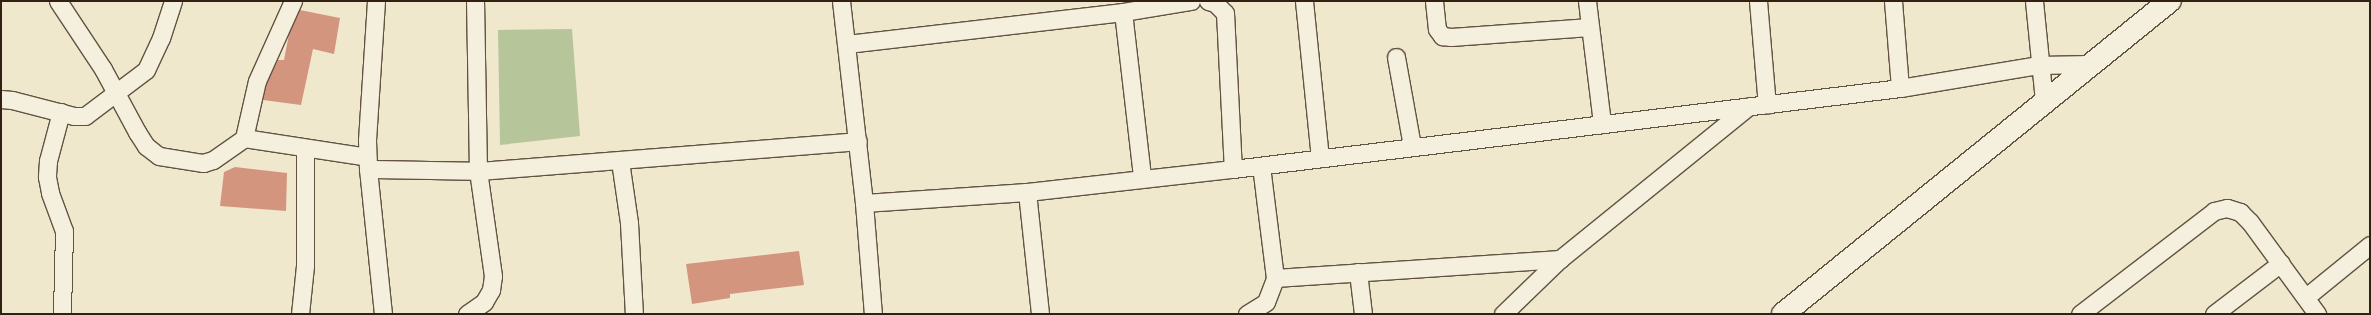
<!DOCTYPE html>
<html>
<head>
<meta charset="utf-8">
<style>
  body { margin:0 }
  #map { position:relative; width:2371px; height:315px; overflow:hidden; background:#f0e8cd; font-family:Vollkorn,serif }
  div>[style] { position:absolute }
  .green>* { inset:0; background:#b7c69a }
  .building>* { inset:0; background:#d4957e }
  .roads { filter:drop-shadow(1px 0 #625341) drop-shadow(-1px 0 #625341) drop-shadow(0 1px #625341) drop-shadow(0 -1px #625341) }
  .minor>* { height:17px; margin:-8.5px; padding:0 8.5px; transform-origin:8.5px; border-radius:8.5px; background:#f5f0de }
  .secondary>* { height:22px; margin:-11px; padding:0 11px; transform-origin:11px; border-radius:11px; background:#f5f0de }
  span { translate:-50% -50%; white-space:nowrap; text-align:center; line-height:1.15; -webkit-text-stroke:3px #f5f0de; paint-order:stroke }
  .frame { position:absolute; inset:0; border:2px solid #322112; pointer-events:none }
</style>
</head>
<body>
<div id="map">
  <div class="green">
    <i style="clip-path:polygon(572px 29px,580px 136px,500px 145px,498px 30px)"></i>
  </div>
  <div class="building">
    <i style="clip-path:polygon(300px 10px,340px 18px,334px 54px,313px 49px,301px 105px,263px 100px,267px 82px,278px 60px,284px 60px,289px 34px)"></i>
    <i style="clip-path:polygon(235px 167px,287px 173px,286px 211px,220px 206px,224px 172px)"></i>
    <i style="clip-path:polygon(799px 251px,804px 285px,730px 294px,730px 298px,692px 304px,686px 264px)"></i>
  </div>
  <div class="roads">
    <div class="minor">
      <i style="left:58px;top:1px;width:82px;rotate:56.5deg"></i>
      <i style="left:103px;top:69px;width:72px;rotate:61.6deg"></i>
      <i style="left:137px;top:132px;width:17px;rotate:57deg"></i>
      <i style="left:146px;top:146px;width:16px;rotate:38deg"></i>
      <i style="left:159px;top:156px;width:45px;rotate:9deg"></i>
      <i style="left:203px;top:163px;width:10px;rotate:-17deg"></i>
      <i style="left:213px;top:160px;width:38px;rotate:-35deg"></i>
      <i style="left:244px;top:138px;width:125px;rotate:8.7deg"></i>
      <i style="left:376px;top:1px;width:139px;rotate:93.7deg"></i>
      <i style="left:367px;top:140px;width:29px;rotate:88deg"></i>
      <i style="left:368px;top:169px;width:146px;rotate:84.1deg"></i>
      <i style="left:841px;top:1px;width:203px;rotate:83.5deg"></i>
      <i style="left:864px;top:203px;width:111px;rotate:85.4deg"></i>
      <i style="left:1208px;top:1px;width:7px;rotate:16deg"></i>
      <i style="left:1215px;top:3px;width:14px;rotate:45deg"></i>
      <i style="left:1225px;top:13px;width:156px;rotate:87.1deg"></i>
      <i style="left:1304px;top:1px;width:158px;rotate:84.2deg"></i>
      <i style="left:1434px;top:1px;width:28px;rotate:84deg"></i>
      <i style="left:1437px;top:29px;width:9px;rotate:54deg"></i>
      <i style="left:1442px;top:36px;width:9px;rotate:6deg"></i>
      <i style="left:1451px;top:37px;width:139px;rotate:-4.1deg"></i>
      <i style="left:1587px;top:1px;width:124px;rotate:83deg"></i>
      <i style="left:1758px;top:1px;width:104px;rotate:85.1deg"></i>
      <i style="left:1893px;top:1px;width:87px;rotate:85.4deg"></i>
      <i style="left:2034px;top:1px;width:100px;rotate:84.3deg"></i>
      <i style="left:1123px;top:12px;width:166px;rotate:83.4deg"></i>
      <i style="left:847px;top:44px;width:278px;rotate:-6.6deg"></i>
      <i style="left:1123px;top:12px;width:69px;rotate:-9.2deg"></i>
      <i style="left:1396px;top:57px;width:90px;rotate:79.8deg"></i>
      <i style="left:1px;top:99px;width:11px;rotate:5deg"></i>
      <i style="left:12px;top:100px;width:64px;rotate:14.5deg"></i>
      <i style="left:74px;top:116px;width:11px"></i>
      <i style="left:85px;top:116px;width:76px;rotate:-37deg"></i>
      <i style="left:146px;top:70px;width:35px;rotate:-65deg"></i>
      <i style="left:161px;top:38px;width:39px;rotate:-72deg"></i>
      <i style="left:61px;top:112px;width:51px;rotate:104.9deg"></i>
      <i style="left:48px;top:161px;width:16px;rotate:94deg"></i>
      <i style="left:47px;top:177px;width:16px;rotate:79deg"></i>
      <i style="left:50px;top:193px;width:40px;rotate:69.8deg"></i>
      <i style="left:64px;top:231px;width:83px;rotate:91.4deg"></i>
      <i style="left:244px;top:138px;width:58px;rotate:-77.2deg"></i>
      <i style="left:257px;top:81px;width:88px;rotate:-65.8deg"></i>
      <i style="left:620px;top:161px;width:63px;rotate:81.7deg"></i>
      <i style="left:629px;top:223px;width:91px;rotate:86.9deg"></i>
      <i style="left:368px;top:169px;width:110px;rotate:1deg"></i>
      <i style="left:478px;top:171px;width:170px;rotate:-91deg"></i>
      <i style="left:1027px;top:192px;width:123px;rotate:83.9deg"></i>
      <i style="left:864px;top:203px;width:163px;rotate:-3.9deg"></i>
      <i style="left:1027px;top:192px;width:207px;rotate:-6.4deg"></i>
      <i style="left:1233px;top:169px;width:672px;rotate:-6.92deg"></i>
      <i style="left:1900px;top:88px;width:141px;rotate:-9.4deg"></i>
      <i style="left:2039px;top:65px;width:52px;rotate:-1.1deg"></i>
      <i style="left:1358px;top:272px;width:42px;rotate:83.2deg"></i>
      <i style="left:1275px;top:278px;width:286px;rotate:-3.8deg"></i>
      <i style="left:1560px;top:259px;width:242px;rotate:-39deg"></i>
      <i style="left:2306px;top:297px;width:82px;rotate:-39.1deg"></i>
      <i style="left:300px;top:314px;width:48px;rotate:-84.1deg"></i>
      <i style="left:305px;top:266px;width:118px;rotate:-90deg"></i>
      <i style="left:467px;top:314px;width:21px;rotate:-35deg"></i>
      <i style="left:484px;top:302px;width:14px;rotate:-60deg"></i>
      <i style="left:491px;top:290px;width:14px;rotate:-82deg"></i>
      <i style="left:493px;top:276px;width:106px;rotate:-98.1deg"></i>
      <i style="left:478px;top:171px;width:381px;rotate:-4.5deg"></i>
      <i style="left:1247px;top:314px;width:22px;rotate:-32deg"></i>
      <i style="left:1266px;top:302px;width:26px;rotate:-69deg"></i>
      <i style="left:1275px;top:278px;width:113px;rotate:-97.1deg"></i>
      <i style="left:1503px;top:314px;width:79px;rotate:-44deg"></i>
      <i style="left:2080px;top:314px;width:169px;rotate:-37.5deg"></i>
      <i style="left:2214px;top:211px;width:13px;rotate:-13deg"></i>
      <i style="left:2227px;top:208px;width:14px;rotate:17deg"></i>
      <i style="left:2240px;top:212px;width:14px;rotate:45deg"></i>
      <i style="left:2250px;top:222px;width:114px;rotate:53.9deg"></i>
      <i style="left:2214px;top:314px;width:84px;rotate:-37.3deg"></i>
    </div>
    <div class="secondary">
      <i style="left:1783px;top:314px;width:498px;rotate:-39deg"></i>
    </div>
  </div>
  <div class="frame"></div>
</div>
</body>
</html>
